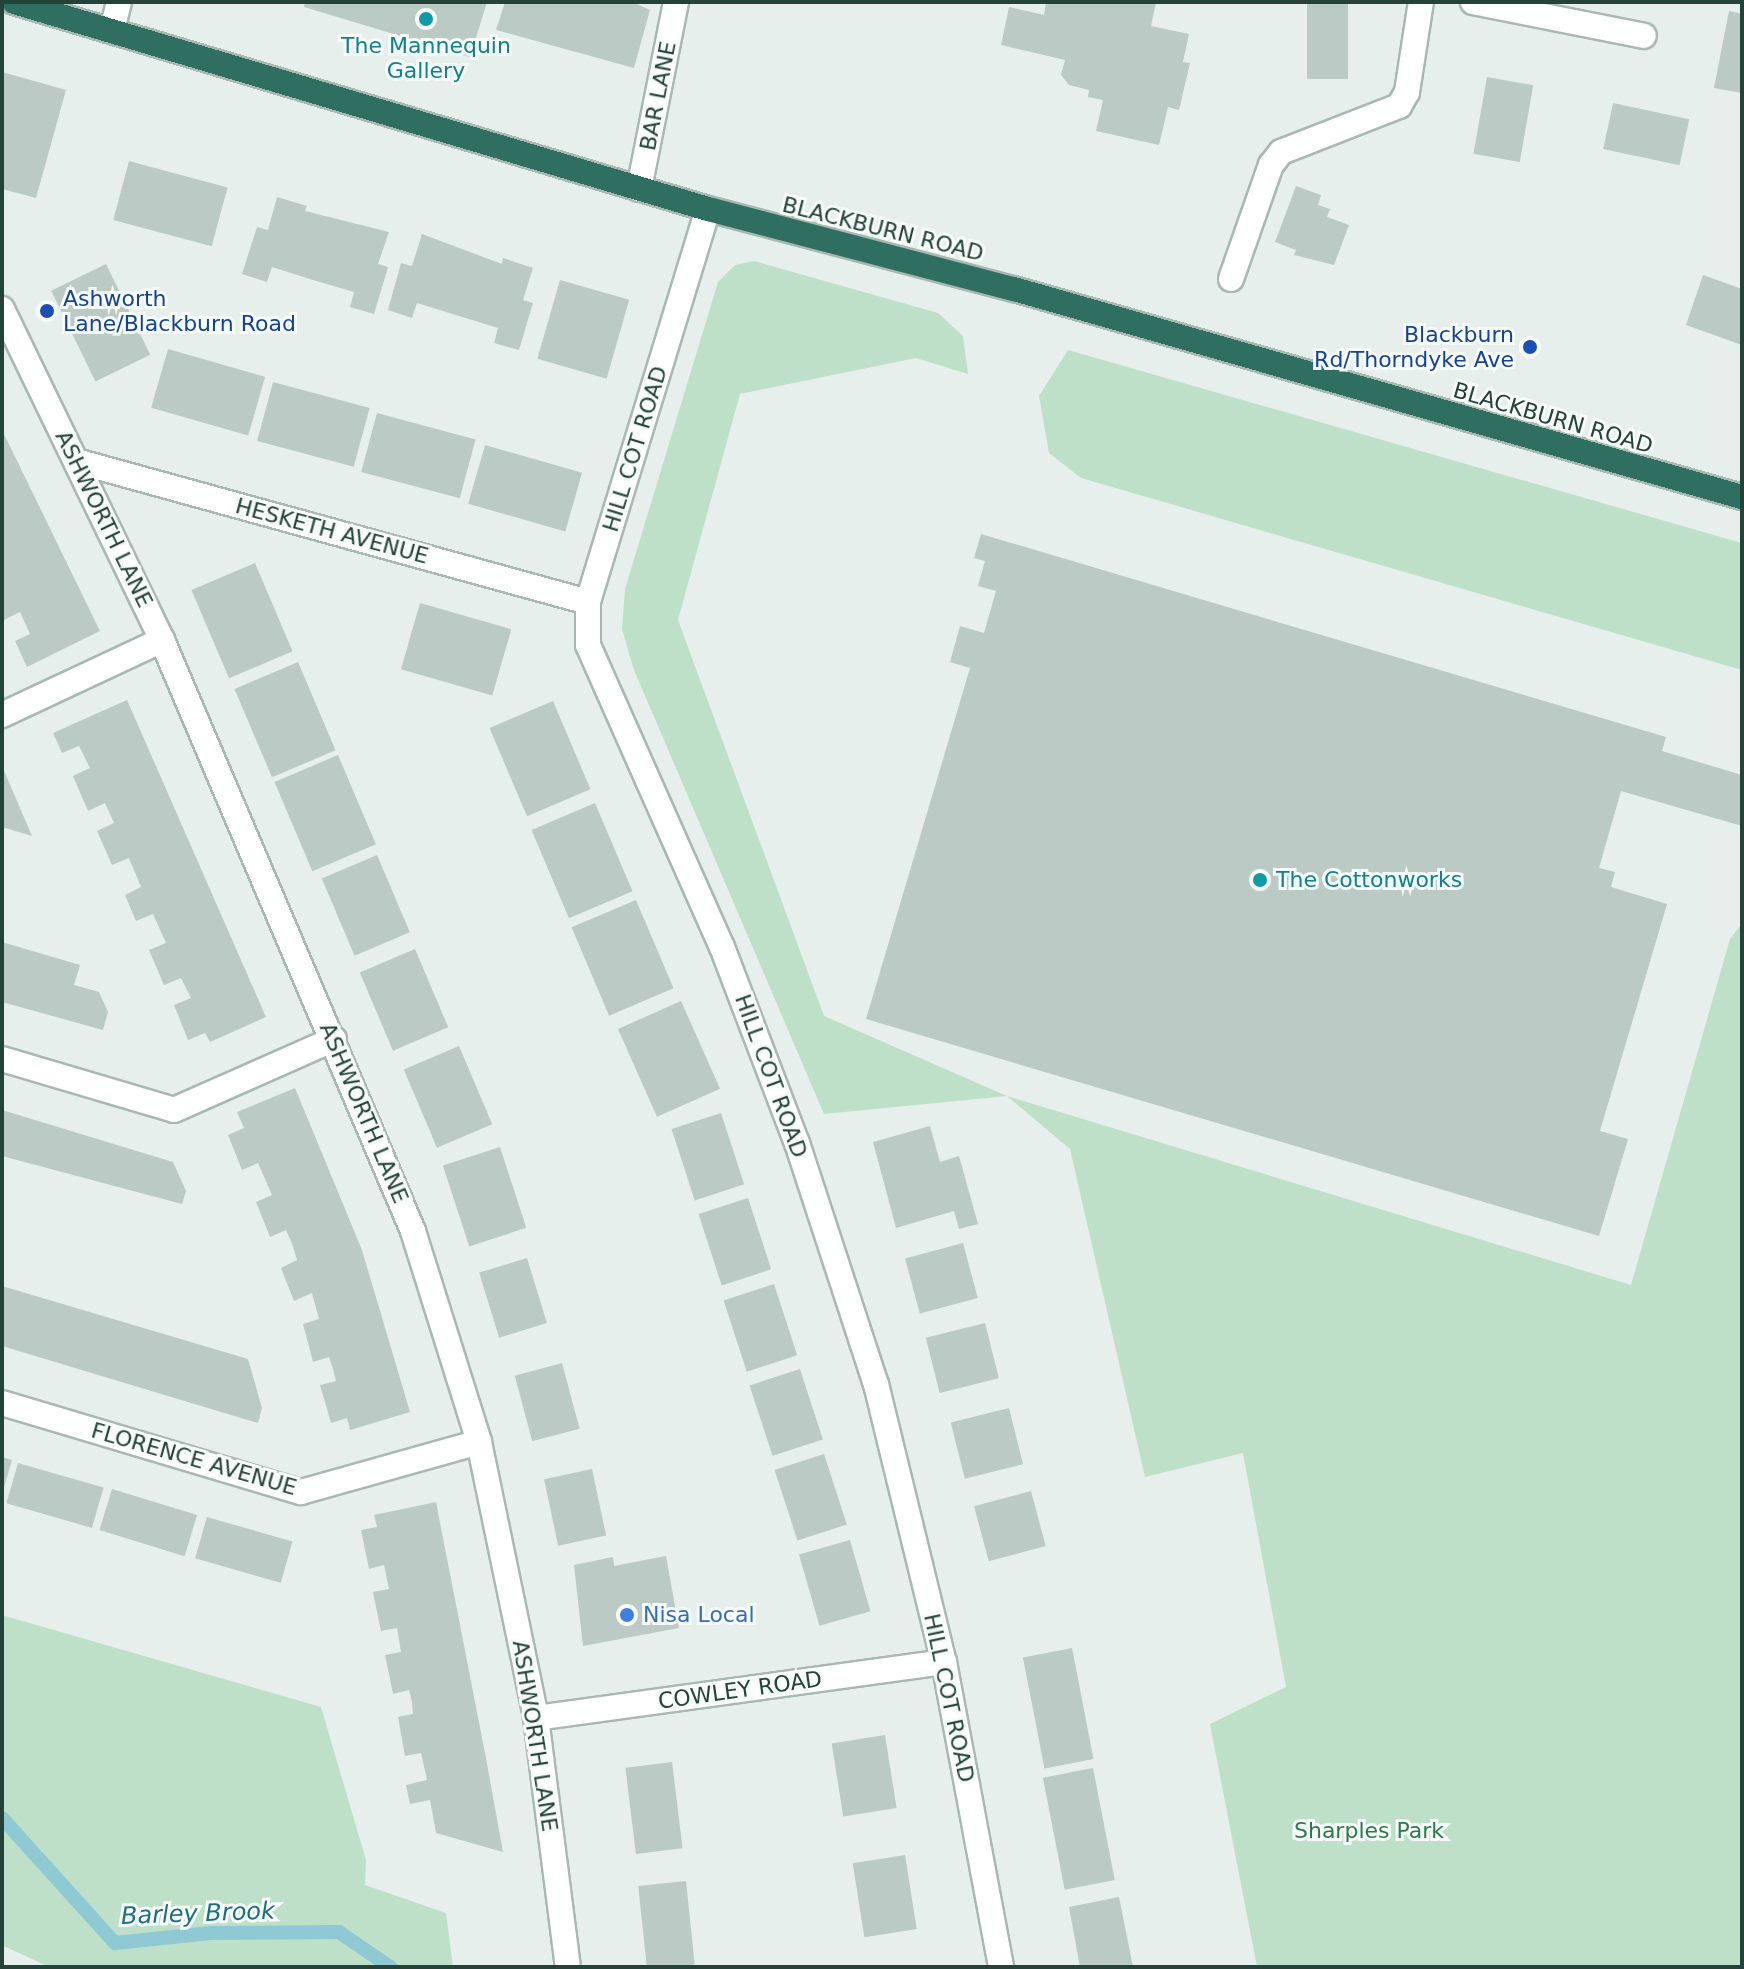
<!DOCTYPE html>
<html>
<head>
<meta charset="utf-8">
<style>
  body { margin:0 }
  #map { position:relative; width:1744px; height:1969px; overflow:hidden; background:#e6efeb; font-family:"DejaVu Sans",sans-serif }
  div>[style] { position:absolute }
  .green>* { inset:0; background:#bfe0c8 }
  .stream>* { height:14px; margin:-7px; padding:0 7px; transform-origin:7px; border-radius:7px; background:#8ec9d4 }
  .building>* { inset:0; background:#bbcac4; transform-origin:0 0 }
  .roads { filter:drop-shadow(2px 0 #a8b8b2) drop-shadow(-2px 0 #a8b8b2) drop-shadow(0 2px #a8b8b2) drop-shadow(0 -2px #a8b8b2) }
  .street>* { height:24px; margin:-12px; padding:0 12px; transform-origin:12px; border-radius:12px; background:#fff }
  .highway>* { height:24px; margin:-12px; padding:0 12px; transform-origin:12px; border-radius:12px; background:#2f6f62 }
  .dots>* { width:22px; height:22px; translate:-50% -50%; box-sizing:border-box; border:4px solid #f7fbf9; border-radius:50% }
  span { translate:-50% -50%; white-space:nowrap; text-align:center; line-height:1.15; -webkit-text-stroke:6px #f7fbf9; paint-order:stroke }
  .culture-label { font-size:22px; color:#0d838f }
  .left { translate:0 -50%; text-align:left }
  .street-label { font-size:22px; color:#24423a }
  .transit-label { font-size:22px; color:#164399 }
  .right { translate:-100% -50%; text-align:right }
  .shop-label { font-size:22px; color:#366cbe }
  .park-label { font-size:22px; color:#2d7a4b }
  .water-label { font-size:24px; color:#1c6f80; font-style:italic }
  .frame { position:absolute; inset:0; border:4px solid #24423a; pointer-events:none }
</style>
</head>
<body>
<div id="map">
  <div class="green">
    <i style="clip-path:polygon(754px 261px,938px 313px,963px 336px,968px 374px,916px 358px,740px 394px,678px 620px,824px 1016px,1007px 1096px,1631px 1285px,1730px 939px,1742px 923px,1742px 1967px,1257px 1967px,1210px 1724px,1286px 1687px,1243px 1453px,1145px 1477px,1070px 1149px,1007px 1096px,824px 1114px,634px 670px,622px 629px,625px 589px,718px 282px,735px 265px)"></i>
    <i style="clip-path:polygon(1068px 350px,1742px 543px,1742px 670px,1081px 478px,1049px 453px,1039px 396px)"></i>
    <i style="clip-path:polygon(2px 1615px,321px 1707px,366px 1860px,365px 1885px,446px 1913px,453px 1967px,49px 1967px,2px 1945px)"></i>
  </div>
  <div class="stream">
    <i style="left:2px;top:1818px;width:169px;rotate:47.9deg"></i>
    <i style="left:115px;top:1943px;width:96px;rotate:-6deg"></i>
    <i style="left:210px;top:1933px;width:129px;rotate:-0.4deg"></i>
    <i style="left:339px;top:1932px;width:62px;rotate:34.5deg"></i>
  </div>
  <div class="building">
    <i style="clip-path:polygon(305px 2px,487px 2px,470px 57px,304px 7px)"></i>
    <i style="clip-path:polygon(505px 2px,632px 2px,650px 10px,634px 68px,496px 30px)"></i>
    <i style="clip-path:polygon(1046px 2px,1156px 2px,1151px 26px,1189px 34px,1183px 62px,1190px 63px,1179px 110px,1168px 107px,1159px 145px,1096px 131px,1103px 100px,1088px 97px,1089px 90px,1069px 85px,1061px 75px,1065px 60px,1001px 45px,1009px 7px,1044px 15px)"></i>
    <i style="left:1307px;top:2px;width:41px;height:77px"></i>
    <i style="clip-path:polygon(1729px 11px,1742px 14px,1742px 93px,1714px 88px)"></i>
    <i style="clip-path:polygon(2px 72px,66px 90px,36px 198px,2px 189px)"></i>
    <i style="left:1487px;top:77px;width:47px;height:78px;rotate:10deg"></i>
    <i style="left:1613px;top:103px;width:78px;height:47px;rotate:12deg"></i>
    <i style="left:129px;top:161px;width:102px;height:61px;rotate:15deg"></i>
    <i style="clip-path:polygon(1296px 186px,1321px 195px,1318px 205px,1330px 209px,1327px 217px,1349px 225px,1334px 265px,1294px 255px,1296px 250px,1275px 242px)"></i>
    <i style="clip-path:polygon(277px 197px,307px 206px,305px 211px,389px 232px,378px 264px,388px 267px,374px 314px,350px 307px,354px 292px,313px 280px,272px 267px,267px 282px,242px 274px,257px 227px,268px 230px)"></i>
    <i style="clip-path:polygon(422px 234px,502px 264px,503px 258px,533px 268px,523px 300px,533px 303px,519px 350px,494px 343px,498px 328px,417px 303px,412px 318px,388px 310px,401px 263px,412px 266px)"></i>
    <i style="left:106px;top:264px;width:101px;height:61px;rotate:64deg"></i>
    <i style="clip-path:polygon(1703px 275px,1742px 289px,1742px 345px,1686px 325px)"></i>
    <i style="left:560px;top:280px;width:72px;height:82px;rotate:16deg"></i>
    <i style="left:168px;top:349px;width:101px;height:61px;rotate:16deg"></i>
    <i style="left:273px;top:382px;width:100px;height:61px;rotate:15deg"></i>
    <i style="left:377px;top:413px;width:102px;height:61px;rotate:15deg"></i>
    <i style="clip-path:polygon(2px 430px,100px 631px,27px 667px,15px 641px,30px 634px,20px 612px,4px 620px,2px 615px)"></i>
    <i style="left:485px;top:445px;width:101px;height:61px;rotate:16deg"></i>
    <i style="clip-path:polygon(981px 534px,1666px 737px,1662px 751px,1742px 775px,1742px 826px,1621px 791px,1599px 868px,1615px 872px,1611px 887px,1667px 904px,1600px 1131px,1628px 1139px,1599px 1236px,866px 1019px,970px 668px,950px 662px,960px 626px,984px 633px,996px 591px,978px 586px,985px 561px,974px 558px)"></i>
    <i style="left:255px;top:563px;width:96px;height:69px;rotate:67deg"></i>
    <i style="left:420px;top:603px;width:95px;height:69px;rotate:16deg"></i>
    <i style="left:298px;top:662px;width:96px;height:69px;rotate:67deg"></i>
    <i style="clip-path:polygon(127px 700px,266px 1017px,210px 1042px,205px 1033px,188px 1040px,174px 1005px,191px 998px,181px 978px,164px 985px,149px 950px,166px 943px,153px 914px,136px 921px,125px 895px,141px 887px,129px 858px,112px 865px,97px 831px,114px 823px,105px 803px,88px 811px,73px 776px,90px 768px,79px 746px,62px 753px,53px 733px)"></i>
    <i style="left:553px;top:701px;width:96px;height:69px;rotate:67deg"></i>
    <i style="left:338px;top:755px;width:97px;height:69px;rotate:67deg"></i>
    <i style="clip-path:polygon(2px 766px,32px 836px,2px 827px)"></i>
    <i style="left:595px;top:803px;width:96px;height:69px;rotate:67deg"></i>
    <i style="left:377px;top:855px;width:84px;height:60px;rotate:67deg"></i>
    <i style="left:636px;top:900px;width:96px;height:70px;rotate:67deg"></i>
    <i style="clip-path:polygon(2px 942px,80px 965px,74px 985px,99px 992px,108px 1012px,103px 1030px,2px 1002px)"></i>
    <i style="left:415px;top:949px;width:85px;height:60px;rotate:67deg"></i>
    <i style="left:681px;top:1001px;width:96px;height:69px;rotate:66deg"></i>
    <i style="left:459px;top:1046px;width:85px;height:60px;rotate:67deg"></i>
    <i style="clip-path:polygon(295px 1088px,362px 1250px,410px 1412px,350px 1430px,347px 1418px,331px 1423px,320px 1385px,336px 1381px,333px 1369px,329px 1357px,313px 1362px,303px 1324px,319px 1319px,312px 1293px,294px 1301px,281px 1268px,297px 1260px,293px 1246px,286px 1230px,270px 1237px,256px 1202px,272px 1195px,258px 1163px,242px 1170px,228px 1135px,244px 1128px,237px 1112px)"></i>
    <i style="clip-path:polygon(2px 1110px,173px 1162px,186px 1191px,182px 1204px,2px 1156px)"></i>
    <i style="left:721px;top:1113px;width:75px;height:52px;rotate:72deg"></i>
    <i style="clip-path:polygon(930px 1126px,940px 1162px,959px 1156px,978px 1224px,959px 1229px,954px 1211px,896px 1228px,873px 1142px)"></i>
    <i style="left:500px;top:1147px;width:85px;height:60px;rotate:72deg"></i>
    <i style="left:748px;top:1198px;width:75px;height:52px;rotate:72deg"></i>
    <i style="left:963px;top:1243px;width:57px;height:60px;rotate:75deg"></i>
    <i style="left:527px;top:1258px;width:68px;height:50px;rotate:73deg"></i>
    <i style="left:774px;top:1284px;width:75px;height:53px;rotate:72deg"></i>
    <i style="clip-path:polygon(2px 1286px,248px 1359px,262px 1408px,258px 1423px,2px 1346px)"></i>
    <i style="left:985px;top:1323px;width:57px;height:61px;rotate:76deg"></i>
    <i style="left:562px;top:1363px;width:68px;height:49px;rotate:75deg"></i>
    <i style="left:800px;top:1369px;width:74px;height:53px;rotate:72deg"></i>
    <i style="left:1009px;top:1408px;width:58px;height:60px;rotate:76deg"></i>
    <i style="left:824px;top:1454px;width:74px;height:52px;rotate:72deg"></i>
    <i style="clip-path:polygon(2px 1457px,12px 1460px,3px 1491px,2px 1490px)"></i>
    <i style="left:18px;top:1463px;width:89px;height:42px;rotate:16deg"></i>
    <i style="left:592px;top:1469px;width:68px;height:49px;rotate:78deg"></i>
    <i style="left:112px;top:1489px;width:89px;height:43px;rotate:17deg"></i>
    <i style="left:1031px;top:1491px;width:57px;height:59px;rotate:75deg"></i>
    <i style="clip-path:polygon(436px 1502px,485px 1753px,503px 1852px,436px 1833px,430px 1800px,410px 1804px,406px 1785px,427px 1780px,421px 1753px,405px 1756px,398px 1717px,413px 1714px,412px 1702px,409px 1690px,393px 1694px,385px 1655px,401px 1652px,397px 1628px,381px 1631px,373px 1592px,389px 1589px,384px 1565px,369px 1569px,361px 1530px,377px 1527px,374px 1515px)"></i>
    <i style="left:207px;top:1517px;width:89px;height:43px;rotate:16deg"></i>
    <i style="left:850px;top:1540px;width:74px;height:53px;rotate:74deg"></i>
    <i style="clip-path:polygon(666px 1556px,679px 1628px,583px 1646px,574px 1565px,613px 1557px,614px 1566px)"></i>
    <i style="left:1072px;top:1648px;width:113px;height:50px;rotate:79deg"></i>
    <i style="left:885px;top:1735px;width:74px;height:54px;rotate:81deg"></i>
    <i style="left:672px;top:1762px;width:87px;height:47px;rotate:83deg"></i>
    <i style="left:1093px;top:1768px;width:114px;height:51px;rotate:79deg"></i>
    <i style="left:905px;top:1855px;width:75px;height:53px;rotate:81deg"></i>
    <i style="left:686px;top:1881px;width:84px;height:48px;rotate:84deg"></i>
    <i style="clip-path:polygon(1119px 1897px,1133px 1967px,1080px 1967px,1069px 1907px)"></i>
  </div>
  <div class="roads">
    <div class="street">
      <i style="left:1473px;top:2px;width:174px;rotate:11.2deg"></i>
      <i style="left:112px;top:30px;width:29px;rotate:-76deg"></i>
      <i style="left:639px;top:189px;width:191px;rotate:-78.8deg"></i>
      <i style="left:708px;top:209px;width:411px;rotate:107deg"></i>
      <i style="left:588px;top:602px;width:43px;rotate:90deg"></i>
      <i style="left:588px;top:645px;width:330px;rotate:66.1deg"></i>
      <i style="left:722px;top:947px;width:210px;rotate:69.1deg"></i>
      <i style="left:797px;top:1143px;width:254px;rotate:71.9deg"></i>
      <i style="left:876px;top:1384px;width:286px;rotate:76.3deg"></i>
      <i style="left:944px;top:1662px;width:310px;rotate:79.4deg"></i>
      <i style="left:1231px;top:279px;width:121px;rotate:-70.7deg"></i>
      <i style="left:1271px;top:165px;width:16px;rotate:-52deg"></i>
      <i style="left:1281px;top:152px;width:127px;rotate:-21.3deg"></i>
      <i style="left:1399px;top:106px;width:16px;rotate:-60deg"></i>
      <i style="left:1407px;top:92px;width:91px;rotate:-81.2deg"></i>
      <i style="left:2px;top:309px;width:368px;rotate:64.2deg"></i>
      <i style="left:162px;top:640px;width:642px;rotate:66.99deg"></i>
      <i style="left:413px;top:1231px;width:221px;rotate:72.6deg"></i>
      <i style="left:479px;top:1442px;width:282px;rotate:78.3deg"></i>
      <i style="left:536px;top:1718px;width:251px;rotate:82.7deg"></i>
      <i style="left:76px;top:461px;width:531px;rotate:15.4deg"></i>
      <i style="left:2px;top:715px;width:177px;rotate:-25.1deg"></i>
      <i style="left:2px;top:1059px;width:179px;rotate:16.5deg"></i>
      <i style="left:174px;top:1110px;width:175px;rotate:-23.9deg"></i>
      <i style="left:2px;top:1403px;width:312px;rotate:16.6deg"></i>
      <i style="left:301px;top:1492px;width:185px;rotate:-15.7deg"></i>
      <i style="left:536px;top:1718px;width:412px;rotate:-7.8deg"></i>
    </div>
    <div class="highway">
      <i style="left:14px;top:2px;width:724px;rotate:16.61deg"></i>
      <i style="left:708px;top:209px;width:316px;rotate:14.7deg"></i>
      <i style="left:1014px;top:289px;width:757px;rotate:15.95deg"></i>
    </div>
  </div>
  <div class="dots">
    <i style="left:426px;top:19px;background:#0f9aa8"></i>
    <i style="left:47px;top:311px;background:#1a4fb4"></i>
    <i style="left:1530px;top:347px;background:#1a4fb4"></i>
    <i style="left:1260px;top:880px;background:#0f9aa8"></i>
    <i style="left:627px;top:1615px;background:#3f7fe0"></i>
  </div>
  <div class="culture-label">
    <span style="left:426px;top:58px">The Mannequin<br>Gallery</span>
    <span class="left" style="left:1276px;top:880px">The Cottonworks</span>
  </div>
  <div class="street-label">
    <span style="left:658px;top:96px;rotate:-79deg">BAR LANE</span>
    <span style="left:883px;top:229px;rotate:14deg">BLACKBURN ROAD</span>
    <span style="left:1553px;top:418px;rotate:16deg">BLACKBURN ROAD</span>
    <span style="left:635px;top:449px;rotate:-73deg">HILL COT ROAD</span>
    <span style="left:104px;top:519px;rotate:64deg">ASHWORTH LANE</span>
    <span style="left:332px;top:531px;rotate:15deg">HESKETH AVENUE</span>
    <span style="left:771px;top:1076px;rotate:70deg">HILL COT ROAD</span>
    <span style="left:364px;top:1113px;rotate:67deg">ASHWORTH LANE</span>
    <span style="left:194px;top:1459px;rotate:16deg">FLORENCE AVENUE</span>
    <span style="left:740px;top:1690px;rotate:-8deg">COWLEY ROAD</span>
    <span style="left:949px;top:1698px;rotate:78deg">HILL COT ROAD</span>
    <span style="left:535px;top:1736px;rotate:81deg">ASHWORTH LANE</span>
  </div>
  <div class="transit-label">
    <span class="left" style="left:63px;top:311px">Ashworth<br>Lane/Blackburn Road</span>
    <span class="right" style="left:1514px;top:347px">Blackburn<br>Rd/Thorndyke Ave</span>
  </div>
  <div class="shop-label">
    <span class="left" style="left:643px;top:1615px">Nisa Local</span>
  </div>
  <div class="park-label">
    <span style="left:1369px;top:1831px">Sharples Park</span>
  </div>
  <div class="water-label">
    <span style="left:198px;top:1914px;rotate:-2deg">Barley Brook</span>
  </div>
  <div class="frame"></div>
</div>
</body>
</html>
